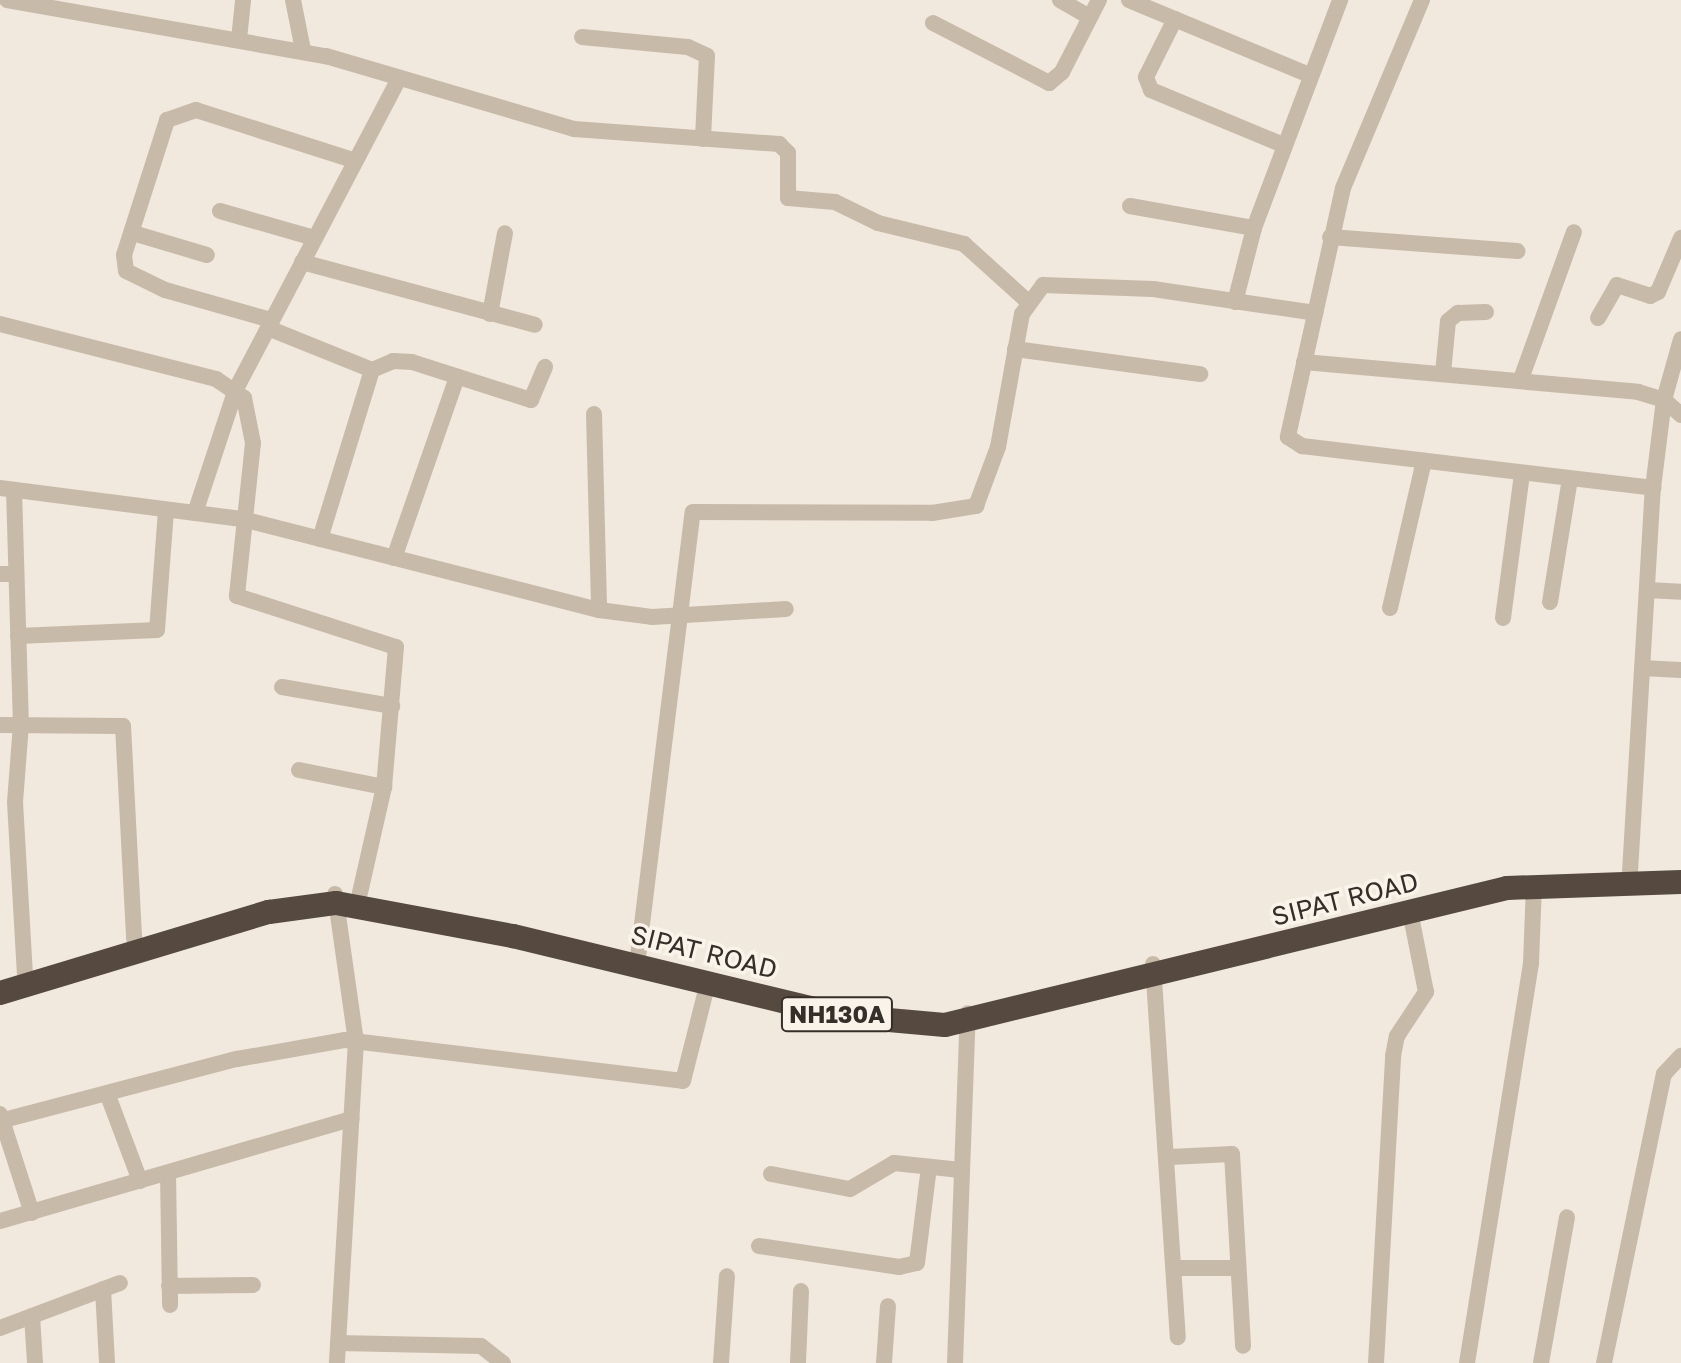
<!DOCTYPE html>
<html>
<head>
<meta charset="utf-8">
<style>
  body { margin:0 }
  #map { position:relative; width:1681px; height:1363px; overflow:hidden; background:#f1e9dd; font-family:"Golos Text",sans-serif }
  div>[style] { position:absolute }
  .street>* { height:16px; margin:-8px; padding:0 8px; transform-origin:8px; border-radius:8px; background:#c8baa9 }
  .highway>* { height:24px; margin:-12px; padding:0 12px; transform-origin:12px; border-radius:12px; background:#564940 }
  span { translate:-50% -50%; white-space:nowrap; text-align:center; line-height:1.15; -webkit-text-stroke:7px #f9f3e9; paint-order:stroke }
  .shield-label span { padding:2px 6px; background:#f9f3e9; border:2px solid; border-radius:6px; -webkit-text-stroke-width:0 }
  .shield-label { font-size:24px; color:#362e29; font-weight:700 }
  .street-label { font-size:26px; color:#362e29 }
</style>
</head>
<body>
<div id="map">
  <div class="street">
    <i style="left:7px;top:0;width:324px;rotate:10deg"></i>
    <i style="left:326px;top:56px;width:259px;rotate:16.4deg"></i>
    <i style="left:574px;top:129px;width:206px;rotate:4.2deg"></i>
    <i style="left:779px;top:144px;width:13px;rotate:45deg"></i>
    <i style="left:788px;top:153px;width:45px;rotate:90deg"></i>
    <i style="left:788px;top:198px;width:47px;rotate:4.9deg"></i>
    <i style="left:835px;top:202px;width:48px;rotate:26deg"></i>
    <i style="left:878px;top:223px;width:89px;rotate:13.7deg"></i>
    <i style="left:964px;top:244px;width:84px;rotate:42.1deg"></i>
    <i style="left:293px;top:0;width:51px;rotate:78.7deg"></i>
    <i style="left:1060px;top:0;width:34px;rotate:30deg"></i>
    <i style="left:1129px;top:0;width:195px;rotate:22.6deg"></i>
    <i style="left:1422px;top:0;width:204px;rotate:112.8deg"></i>
    <i style="left:1343px;top:188px;width:255px;rotate:102.5deg"></i>
    <i style="left:1288px;top:437px;width:17px;rotate:33deg"></i>
    <i style="left:1302px;top:446px;width:354px;rotate:6.8deg"></i>
    <i style="left:1175px;top:19px;width:65px;rotate:116.6deg"></i>
    <i style="left:1146px;top:77px;width:14px;rotate:69deg"></i>
    <i style="left:1151px;top:90px;width:143px;rotate:22.6deg"></i>
    <i style="left:933px;top:23px;width:131px;rotate:27.3deg"></i>
    <i style="left:1049px;top:83px;width:17px;rotate:-40deg"></i>
    <i style="left:1062px;top:72px;width:81px;rotate:-62.8deg"></i>
    <i style="left:582px;top:37px;width:106px;rotate:5.4deg"></i>
    <i style="left:688px;top:47px;width:21px;rotate:25deg"></i>
    <i style="left:707px;top:56px;width:83px;rotate:92.8deg"></i>
    <i style="left:239px;top:39px;width:39px;rotate:-84deg"></i>
    <i style="left:1130px;top:206px;width:126px;rotate:10.1deg"></i>
    <i style="left:220px;top:211px;width:98px;rotate:16deg"></i>
    <i style="left:133px;top:233px;width:77px;rotate:16.6deg"></i>
    <i style="left:1330px;top:237px;width:188px;rotate:4.3deg"></i>
    <i style="left:302px;top:262px;width:241px;rotate:15.1deg"></i>
    <i style="left:1235px;top:302px;width:76px;rotate:-75.6deg"></i>
    <i style="left:1254px;top:228px;width:244px;rotate:-69.3deg"></i>
    <i style="left:490px;top:314px;width:82px;rotate:-79.5deg"></i>
    <i style="left:1598px;top:318px;width:38px;rotate:-60deg"></i>
    <i style="left:1617px;top:285px;width:35px;rotate:18deg"></i>
    <i style="left:1650px;top:296px;width:9px;rotate:-27deg"></i>
    <i style="left:1658px;top:292px;width:59px;rotate:-66.9deg"></i>
    <i style="left:271px;top:320px;width:110px;rotate:-164.2deg"></i>
    <i style="left:165px;top:290px;width:43px;rotate:-154deg"></i>
    <i style="left:126px;top:271px;width:16px;rotate:-97deg"></i>
    <i style="left:124px;top:255px;width:142px;rotate:-72.3deg"></i>
    <i style="left:167px;top:120px;width:31px;rotate:-19deg"></i>
    <i style="left:196px;top:110px;width:165px;rotate:17.7deg"></i>
    <i style="left:0;top:324px;width:223px;rotate:14.3deg"></i>
    <i style="left:216px;top:379px;width:34px;rotate:34deg"></i>
    <i style="left:244px;top:398px;width:46px;rotate:78.7deg"></i>
    <i style="left:253px;top:443px;width:154px;rotate:96deg"></i>
    <i style="left:237px;top:596px;width:167px;rotate:17.8deg"></i>
    <i style="left:396px;top:647px;width:141px;rotate:94.9deg"></i>
    <i style="left:384px;top:787px;width:109px;rotate:102.8deg"></i>
    <i style="left:268px;top:328px;width:112px;rotate:22deg"></i>
    <i style="left:372px;top:370px;width:177px;rotate:107.1deg"></i>
    <i style="left:1015px;top:349px;width:187px;rotate:7.7deg"></i>
    <i style="left:1304px;top:362px;width:335px;rotate:5.1deg"></i>
    <i style="left:1638px;top:392px;width:27px;rotate:17deg"></i>
    <i style="left:1664px;top:400px;width:23px;rotate:41deg"></i>
    <i style="left:372px;top:370px;width:23px;rotate:-23deg"></i>
    <i style="left:393px;top:361px;width:19px;rotate:3deg"></i>
    <i style="left:412px;top:362px;width:125px;rotate:17.7deg"></i>
    <i style="left:531px;top:400px;width:36px;rotate:-67deg"></i>
    <i style="left:1443px;top:373px;width:52px;rotate:-84.5deg"></i>
    <i style="left:1448px;top:321px;width:13px;rotate:-39deg"></i>
    <i style="left:1458px;top:313px;width:28px;rotate:-2deg"></i>
    <i style="left:1521px;top:379px;width:156px;rotate:-70.2deg"></i>
    <i style="left:594px;top:414px;width:196px;rotate:88.5deg"></i>
    <i style="left:0;top:488px;width:244px;rotate:7.3deg"></i>
    <i style="left:242px;top:519px;width:368px;rotate:14.3deg"></i>
    <i style="left:599px;top:610px;width:53px;rotate:7.5deg"></i>
    <i style="left:652px;top:617px;width:134px;rotate:-3.4deg"></i>
    <i style="left:14px;top:490px;width:234px;rotate:88.3deg"></i>
    <i style="left:21px;top:724px;width:78px;rotate:94.4deg"></i>
    <i style="left:15px;top:802px;width:171px;rotate:86.7deg"></i>
    <i style="left:195px;top:513px;width:131px;rotate:-71.7deg"></i>
    <i style="left:236px;top:389px;width:350px;rotate:-62.3deg"></i>
    <i style="left:394px;top:558px;width:192px;rotate:-70.8deg"></i>
    <i style="left:0;top:574px;width:16px"></i>
    <i style="left:1647px;top:590px;width:34px;rotate:3deg"></i>
    <i style="left:1550px;top:602px;width:125px;rotate:-80.8deg"></i>
    <i style="left:1390px;top:608px;width:151px;rotate:-77deg"></i>
    <i style="left:1503px;top:618px;width:146px;rotate:-82.5deg"></i>
    <i style="left:18px;top:636px;width:139px;rotate:-2.5deg"></i>
    <i style="left:157px;top:630px;width:120px;rotate:-85.7deg"></i>
    <i style="left:1642px;top:668px;width:39px;rotate:3deg"></i>
    <i style="left:282px;top:687px;width:112px;rotate:9.8deg"></i>
    <i style="left:0;top:725px;width:123px;rotate:0.5deg"></i>
    <i style="left:123px;top:726px;width:213px;rotate:87deg"></i>
    <i style="left:299px;top:770px;width:87px;rotate:11.3deg"></i>
    <i style="left:1630px;top:872px;width:385px;rotate:-86.6deg"></i>
    <i style="left:1653px;top:488px;width:89px;rotate:-82.9deg"></i>
    <i style="left:1664px;top:400px;width:63px;rotate:-74.4deg"></i>
    <i style="left:335px;top:894px;width:148px;rotate:81.9deg"></i>
    <i style="left:356px;top:1041px;width:323px;rotate:93.4deg"></i>
    <i style="left:1153px;top:964px;width:374px;rotate:86.2deg"></i>
    <i style="left:637px;top:965px;width:456px;rotate:-83deg"></i>
    <i style="left:693px;top:512px;width:239px;rotate:0.2deg"></i>
    <i style="left:932px;top:513px;width:45px;rotate:-9deg"></i>
    <i style="left:976px;top:506px;width:63px;rotate:-69.6deg"></i>
    <i style="left:998px;top:447px;width:135px;rotate:-79.8deg"></i>
    <i style="left:1022px;top:314px;width:36px;rotate:-54deg"></i>
    <i style="left:1043px;top:285px;width:110px;rotate:2.1deg"></i>
    <i style="left:1153px;top:289px;width:164px;rotate:8.4deg"></i>
    <i style="left:107px;top:1093px;width:94px;rotate:69.4deg"></i>
    <i style="left:0;top:1114px;width:104px;rotate:72.1deg"></i>
    <i style="left:0;top:1121px;width:245px;rotate:-14.7deg"></i>
    <i style="left:237px;top:1059px;width:110px;rotate:-10deg"></i>
    <i style="left:345px;top:1040px;width:340px;rotate:6.9deg"></i>
    <i style="left:683px;top:1081px;width:102px;rotate:-75.8deg"></i>
    <i style="left:1170px;top:1157px;width:62px;rotate:-2.8deg"></i>
    <i style="left:1232px;top:1154px;width:192px;rotate:86.7deg"></i>
    <i style="left:168px;top:1173px;width:132px;rotate:89.1deg"></i>
    <i style="left:771px;top:1174px;width:80px;rotate:10.8deg"></i>
    <i style="left:850px;top:1189px;width:51px;rotate:-30.6deg"></i>
    <i style="left:894px;top:1163px;width:67px;rotate:6deg"></i>
    <i style="left:0;top:1221px;width:366px;rotate:-16.2deg"></i>
    <i style="left:759px;top:1246px;width:142px;rotate:8.5deg"></i>
    <i style="left:899px;top:1267px;width:18px;rotate:-13deg"></i>
    <i style="left:917px;top:1263px;width:97px;rotate:-82.9deg"></i>
    <i style="left:1175px;top:1268px;width:63px"></i>
    <i style="left:169px;top:1286px;width:84px;rotate:-0.7deg"></i>
    <i style="left:103px;top:1289px;width:74px;rotate:86.9deg"></i>
    <i style="left:32px;top:1316px;width:47px;rotate:86.3deg"></i>
    <i style="left:0;top:1328px;width:128px;rotate:-20.6deg"></i>
    <i style="left:338px;top:1343px;width:143px;rotate:1.2deg"></i>
    <i style="left:481px;top:1346px;width:28px;rotate:38deg"></i>
    <i style="left:721px;top:1363px;width:87px;rotate:-86.1deg"></i>
    <i style="left:798px;top:1363px;width:72px;rotate:-87.6deg"></i>
    <i style="left:884px;top:1363px;width:57px;rotate:-86deg"></i>
    <i style="left:955px;top:1363px;width:350px;rotate:-87.9deg"></i>
    <i style="left:1376px;top:1363px;width:307px;rotate:-86.8deg"></i>
    <i style="left:1393px;top:1056px;width:20px;rotate:-79deg"></i>
    <i style="left:1397px;top:1036px;width:53px;rotate:-56.6deg"></i>
    <i style="left:1426px;top:992px;width:83px;rotate:-101.2deg"></i>
    <i style="left:1467px;top:1363px;width:405px;rotate:-80.9deg"></i>
    <i style="left:1531px;top:963px;width:78px;rotate:-87.8deg"></i>
    <i style="left:1541px;top:1363px;width:148px;rotate:-79.9deg"></i>
    <i style="left:1604px;top:1363px;width:295px;rotate:-78.3deg"></i>
    <i style="left:1664px;top:1074px;width:25px;rotate:-47deg"></i>
  </div>
  <div class="highway">
    <i style="left:0;top:993px;width:281px;rotate:-16.8deg"></i>
    <i style="left:269px;top:912px;width:68px;rotate:-7.7deg"></i>
    <i style="left:336px;top:903px;width:180px;rotate:10.6deg"></i>
    <i style="left:513px;top:936px;width:341px;rotate:13.6deg"></i>
    <i style="left:844px;top:1016px;width:101px;rotate:5.1deg"></i>
    <i style="left:945px;top:1025px;width:578px;rotate:-13.7deg"></i>
    <i style="left:1507px;top:888px;width:174px;rotate:-2deg"></i>
  </div>
  <div class="shield-label">
    <span style="left:837px;top:1014px">NH130A</span>
  </div>
  <div class="street-label">
    <span style="left:1345px;top:899px;rotate:-14deg">SIPAT ROAD</span>
    <span style="left:704px;top:952px;rotate:14deg">SIPAT ROAD</span>
  </div>
</div>
</body>
</html>
